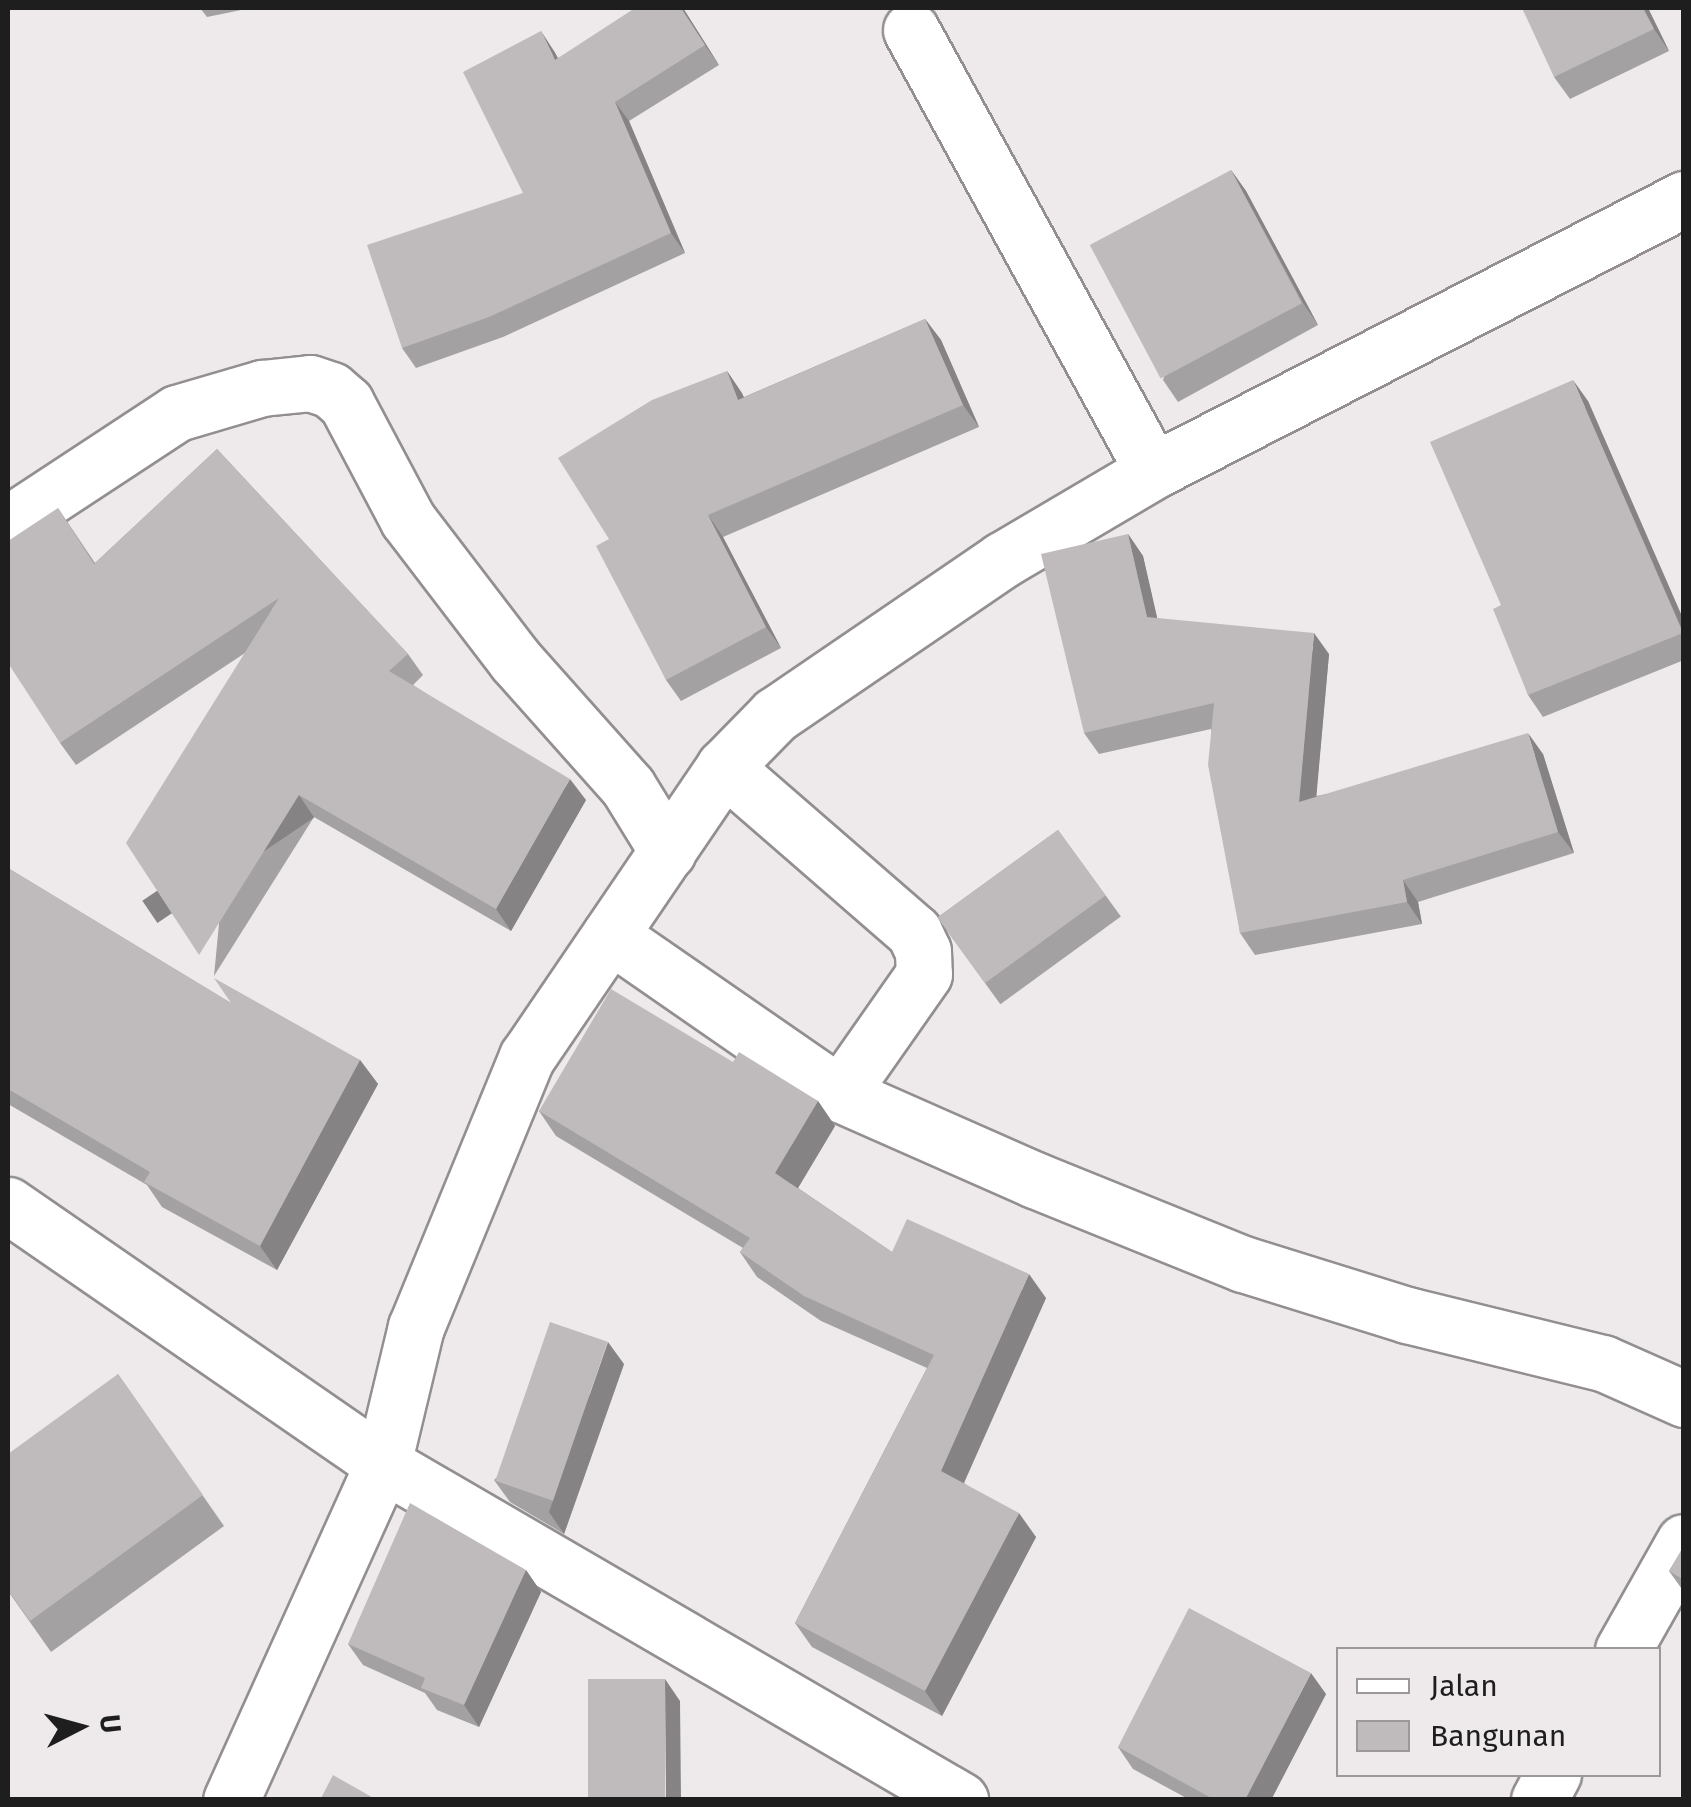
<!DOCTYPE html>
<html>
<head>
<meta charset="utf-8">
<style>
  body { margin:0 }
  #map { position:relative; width:1691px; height:1807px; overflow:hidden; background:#eeeaeb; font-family:"Fira Sans",sans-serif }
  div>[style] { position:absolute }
  .roads { filter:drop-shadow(2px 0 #938f90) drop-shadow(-2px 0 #938f90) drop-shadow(0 2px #938f90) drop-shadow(0 -2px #938f90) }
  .minor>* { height:55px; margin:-27.5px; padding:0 27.5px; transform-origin:27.5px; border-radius:27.5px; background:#fff }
  .wall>* { inset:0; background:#a4a1a2; transform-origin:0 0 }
  .shaded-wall>* { inset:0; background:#868384; transform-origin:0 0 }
  .building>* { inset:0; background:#bfbbbc; transform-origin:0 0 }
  span { translate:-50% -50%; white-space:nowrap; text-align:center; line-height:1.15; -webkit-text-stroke:9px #eeeaeb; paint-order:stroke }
  .frame { position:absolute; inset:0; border:10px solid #1f1e1e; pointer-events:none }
  .legend { position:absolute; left:1336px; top:1647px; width:325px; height:130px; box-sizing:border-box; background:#eeeaeb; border:2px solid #9b9899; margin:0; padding:12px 18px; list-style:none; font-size:30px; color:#1f1e1e }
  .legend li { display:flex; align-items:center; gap:20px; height:50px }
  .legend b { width:50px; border:2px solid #9b9899 }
  .north { position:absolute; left:30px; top:1677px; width:100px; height:100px; -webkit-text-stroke:8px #eeeaeb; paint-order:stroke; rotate:84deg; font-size:28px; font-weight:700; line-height:40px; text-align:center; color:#1f1e1e }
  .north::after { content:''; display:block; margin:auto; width:35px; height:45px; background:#1f1e1e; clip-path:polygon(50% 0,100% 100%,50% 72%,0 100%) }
</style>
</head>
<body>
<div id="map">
  <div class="roads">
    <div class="minor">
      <i style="left:911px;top:30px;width:503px;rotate:61.24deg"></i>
      <i style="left:8px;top:524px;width:202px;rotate:-33.3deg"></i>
      <i style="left:177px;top:413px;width:89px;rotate:-16.4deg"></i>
      <i style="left:262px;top:388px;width:48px;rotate:-5.9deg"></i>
      <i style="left:310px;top:383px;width:22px;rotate:18deg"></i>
      <i style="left:331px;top:390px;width:20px;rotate:41deg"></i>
      <i style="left:346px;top:403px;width:132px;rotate:62.1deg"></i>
      <i style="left:408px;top:520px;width:176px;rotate:52.6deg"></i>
      <i style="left:515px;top:660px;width:170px;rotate:48.3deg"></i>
      <i style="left:628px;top:787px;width:76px;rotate:58.4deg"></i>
      <i style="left:724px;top:767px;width:252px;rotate:41deg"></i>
      <i style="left:914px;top:932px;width:21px;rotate:65deg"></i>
      <i style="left:923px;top:951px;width:23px;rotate:88deg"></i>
      <i style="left:924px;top:974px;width:146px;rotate:125deg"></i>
      <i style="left:610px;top:935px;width:280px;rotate:34.7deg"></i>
      <i style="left:840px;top:1094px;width:213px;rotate:23.8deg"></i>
      <i style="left:1035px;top:1180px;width:224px;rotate:22deg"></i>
      <i style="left:1243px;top:1264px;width:172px;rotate:17.3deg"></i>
      <i style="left:1407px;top:1315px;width:202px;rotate:13.8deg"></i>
      <i style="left:1603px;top:1363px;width:89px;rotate:24deg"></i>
      <i style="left:8px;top:1205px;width:456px;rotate:34.6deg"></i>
      <i style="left:383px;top:1464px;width:668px;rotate:30.21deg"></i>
      <i style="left:1623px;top:1650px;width:124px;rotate:-60.5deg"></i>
      <i style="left:231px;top:1800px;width:369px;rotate:-65.7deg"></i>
      <i style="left:383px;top:1464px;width:141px;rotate:-76.5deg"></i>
      <i style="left:416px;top:1327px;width:292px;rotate:-67.7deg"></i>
      <i style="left:527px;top:1057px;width:351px;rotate:-55.8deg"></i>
      <i style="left:724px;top:767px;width:73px;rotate:-45.6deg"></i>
      <i style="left:775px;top:715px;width:275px;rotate:-34.3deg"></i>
      <i style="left:1002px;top:560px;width:175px;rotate:-30.5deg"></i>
      <i style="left:1153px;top:471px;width:597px;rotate:-27.12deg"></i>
      <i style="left:1539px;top:1800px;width:30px;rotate:-62deg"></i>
    </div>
  </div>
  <div class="wall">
    <i style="clip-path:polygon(200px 8px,251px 8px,207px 17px)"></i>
    <i style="clip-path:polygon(683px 8px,719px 65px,629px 121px,685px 253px,503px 337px,416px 368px,402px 348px,523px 193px,554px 51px,558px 58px)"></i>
    <i style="clip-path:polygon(1648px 8px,1669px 51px,1570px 99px,1554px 77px)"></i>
    <i style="clip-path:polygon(1231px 170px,1246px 191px,1318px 325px,1178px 402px,1163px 380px)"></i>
    <i style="clip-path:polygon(925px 319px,941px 340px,979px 427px,723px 537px,781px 648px,681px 701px,666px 680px,609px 539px,727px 371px,744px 397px)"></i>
    <i style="clip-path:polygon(1588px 401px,1684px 621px,1684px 660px,1543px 717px,1528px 695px,1501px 605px)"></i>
    <i style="clip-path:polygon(217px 449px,408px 654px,423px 675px,413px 685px,586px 800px,511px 931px,314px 817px,214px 976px,245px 653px,76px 765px,60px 743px,58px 508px,95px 563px)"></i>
    <i style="clip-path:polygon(1128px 534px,1143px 556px,1157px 618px,1329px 654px,1316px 796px,1543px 754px,1574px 853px,1418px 902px,1422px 924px,1255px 955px,1240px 933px,1211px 729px,1099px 754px,1084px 733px)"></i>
    <i style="left:1058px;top:830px;width:107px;height:149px;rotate:54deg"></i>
    <i style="clip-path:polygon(8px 868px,231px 1003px,360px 1060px,378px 1084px,277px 1270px,162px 1207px,147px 1185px,8px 1104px)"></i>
    <i style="clip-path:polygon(733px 1062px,818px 1101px,835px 1126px,798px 1188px,892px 1252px,1046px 1298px,964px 1483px,1036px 1537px,942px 1716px,812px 1647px,795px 1623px,927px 1368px,821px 1321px,757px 1277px,740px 1252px,743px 1248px,556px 1136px,539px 1111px)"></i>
    <i style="clip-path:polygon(624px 1364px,564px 1534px,510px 1502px,494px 1480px)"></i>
    <i style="clip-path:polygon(118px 1374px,224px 1526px,51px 1652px,8px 1591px)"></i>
    <i style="clip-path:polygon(1684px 1546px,1684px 1592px,1669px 1571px)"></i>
    <i style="clip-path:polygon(526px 1570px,541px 1592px,479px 1727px,437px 1710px,425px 1693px,363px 1665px,348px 1644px)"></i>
    <i style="clip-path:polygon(1326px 1694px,1271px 1800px,1190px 1800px,1133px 1769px,1118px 1747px)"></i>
  </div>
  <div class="shaded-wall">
    <i style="clip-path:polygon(681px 8px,683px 8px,719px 65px,705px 45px)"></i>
    <i style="clip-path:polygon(1643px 8px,1648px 8px,1669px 51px,1654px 29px)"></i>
    <i style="clip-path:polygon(541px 31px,554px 51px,569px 80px,555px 60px)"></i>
    <i style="clip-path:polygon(615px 102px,629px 121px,685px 253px,671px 233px)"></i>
    <i style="clip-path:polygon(1231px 170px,1246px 191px,1318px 325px,1303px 303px)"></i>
    <i style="clip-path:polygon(925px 319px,941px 340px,979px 427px,963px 405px)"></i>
    <i style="clip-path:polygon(727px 371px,742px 393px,754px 422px,738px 400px)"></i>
    <i style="clip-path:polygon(1573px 380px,1588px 401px,1684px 621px,1684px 634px)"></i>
    <i style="clip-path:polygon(708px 515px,723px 537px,781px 648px,766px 627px)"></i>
    <i style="clip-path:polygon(1128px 534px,1143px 556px,1162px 639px,1147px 617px)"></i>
    <i style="clip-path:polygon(1314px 633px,1329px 654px,1314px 823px,1299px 802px)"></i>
    <i style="clip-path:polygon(1528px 733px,1543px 754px,1574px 853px,1558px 832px)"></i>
    <i style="clip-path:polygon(570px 779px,586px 800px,511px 931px,496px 909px)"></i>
    <i style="left:299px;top:795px;width:27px;height:189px;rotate:56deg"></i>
    <i style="clip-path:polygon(1403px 880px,1418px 902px,1422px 924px,1407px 902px)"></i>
    <i style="clip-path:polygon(360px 1060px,378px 1084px,277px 1270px,260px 1246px)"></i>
    <i style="clip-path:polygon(818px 1101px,835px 1126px,792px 1198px,775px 1173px)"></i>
    <i style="clip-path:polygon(1029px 1274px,1046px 1298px,958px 1496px,941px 1471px)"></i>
    <i style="clip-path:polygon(608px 1342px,624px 1364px,564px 1534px,549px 1512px)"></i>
    <i style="clip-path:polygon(1019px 1513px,1036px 1537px,942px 1716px,925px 1691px)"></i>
    <i style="clip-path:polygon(526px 1570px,541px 1592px,479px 1727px,464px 1705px)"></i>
    <i style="clip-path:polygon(1311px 1673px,1326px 1694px,1271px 1800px,1245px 1800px)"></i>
    <i style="clip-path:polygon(665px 1679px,680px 1701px,681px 1800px,666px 1800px)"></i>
  </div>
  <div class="building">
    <i style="clip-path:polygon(635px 8px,681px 8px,705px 45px,615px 102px,671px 233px,489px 317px,402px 348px,367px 245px,523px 193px,463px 72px,541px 31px,555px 60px)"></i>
    <i style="clip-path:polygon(1522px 8px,1643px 8px,1654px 29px,1554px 77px)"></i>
    <i style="left:1231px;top:170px;width:151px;height:160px;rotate:62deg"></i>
    <i style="clip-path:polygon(925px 319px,963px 405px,708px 515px,766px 627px,666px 680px,596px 546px,609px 539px,558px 458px,652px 400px,727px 371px,738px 400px)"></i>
    <i style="clip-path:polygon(1573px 380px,1683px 633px,1528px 695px,1493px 609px,1501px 605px,1430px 442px)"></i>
    <i style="clip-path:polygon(217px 449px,408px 654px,389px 671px,570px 779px,496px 909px,299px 795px,199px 955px,126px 843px,279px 598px,60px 743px,8px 663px,8px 541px,58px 508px,94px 564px)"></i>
    <i style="clip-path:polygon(1128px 534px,1147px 617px,1314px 633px,1299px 802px,1528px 733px,1558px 832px,1403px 880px,1407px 902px,1240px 933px,1208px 765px,1214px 703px,1084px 733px,1041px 554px)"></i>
    <i style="left:1058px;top:830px;width:81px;height:149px;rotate:54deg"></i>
    <i style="clip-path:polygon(8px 868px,231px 1003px,214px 978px,360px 1060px,260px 1246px,144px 1182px,150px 1172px,8px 1089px)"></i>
    <i style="clip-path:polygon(611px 989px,733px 1062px,739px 1052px,818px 1101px,775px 1173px,892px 1252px,907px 1219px,1029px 1274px,941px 1471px,1019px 1513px,925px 1691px,795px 1623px,934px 1355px,804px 1296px,740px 1252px,750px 1238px,539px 1111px)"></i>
    <i style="left:550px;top:1322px;width:61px;height:168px;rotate:19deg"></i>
    <i style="clip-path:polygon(118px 1374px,203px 1495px,30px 1621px,8px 1590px,8px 1454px)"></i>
    <i style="clip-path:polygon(410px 1503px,526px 1570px,464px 1705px,421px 1688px,425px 1678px,348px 1644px)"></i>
    <i style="clip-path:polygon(1684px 1546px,1684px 1580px,1669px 1571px)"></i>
    <i style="clip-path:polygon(1189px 1608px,1311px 1673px,1245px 1800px,1215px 1800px,1118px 1747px)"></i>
    <i style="left:588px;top:1679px;width:77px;height:121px"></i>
    <i style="clip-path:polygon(333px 1775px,377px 1800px,320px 1800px)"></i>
  </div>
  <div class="frame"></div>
  <ul class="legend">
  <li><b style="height:12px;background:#fff"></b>Jalan</li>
  <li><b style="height:28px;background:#bfbbbc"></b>Bangunan</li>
  </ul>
  <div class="north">U</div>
</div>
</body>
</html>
